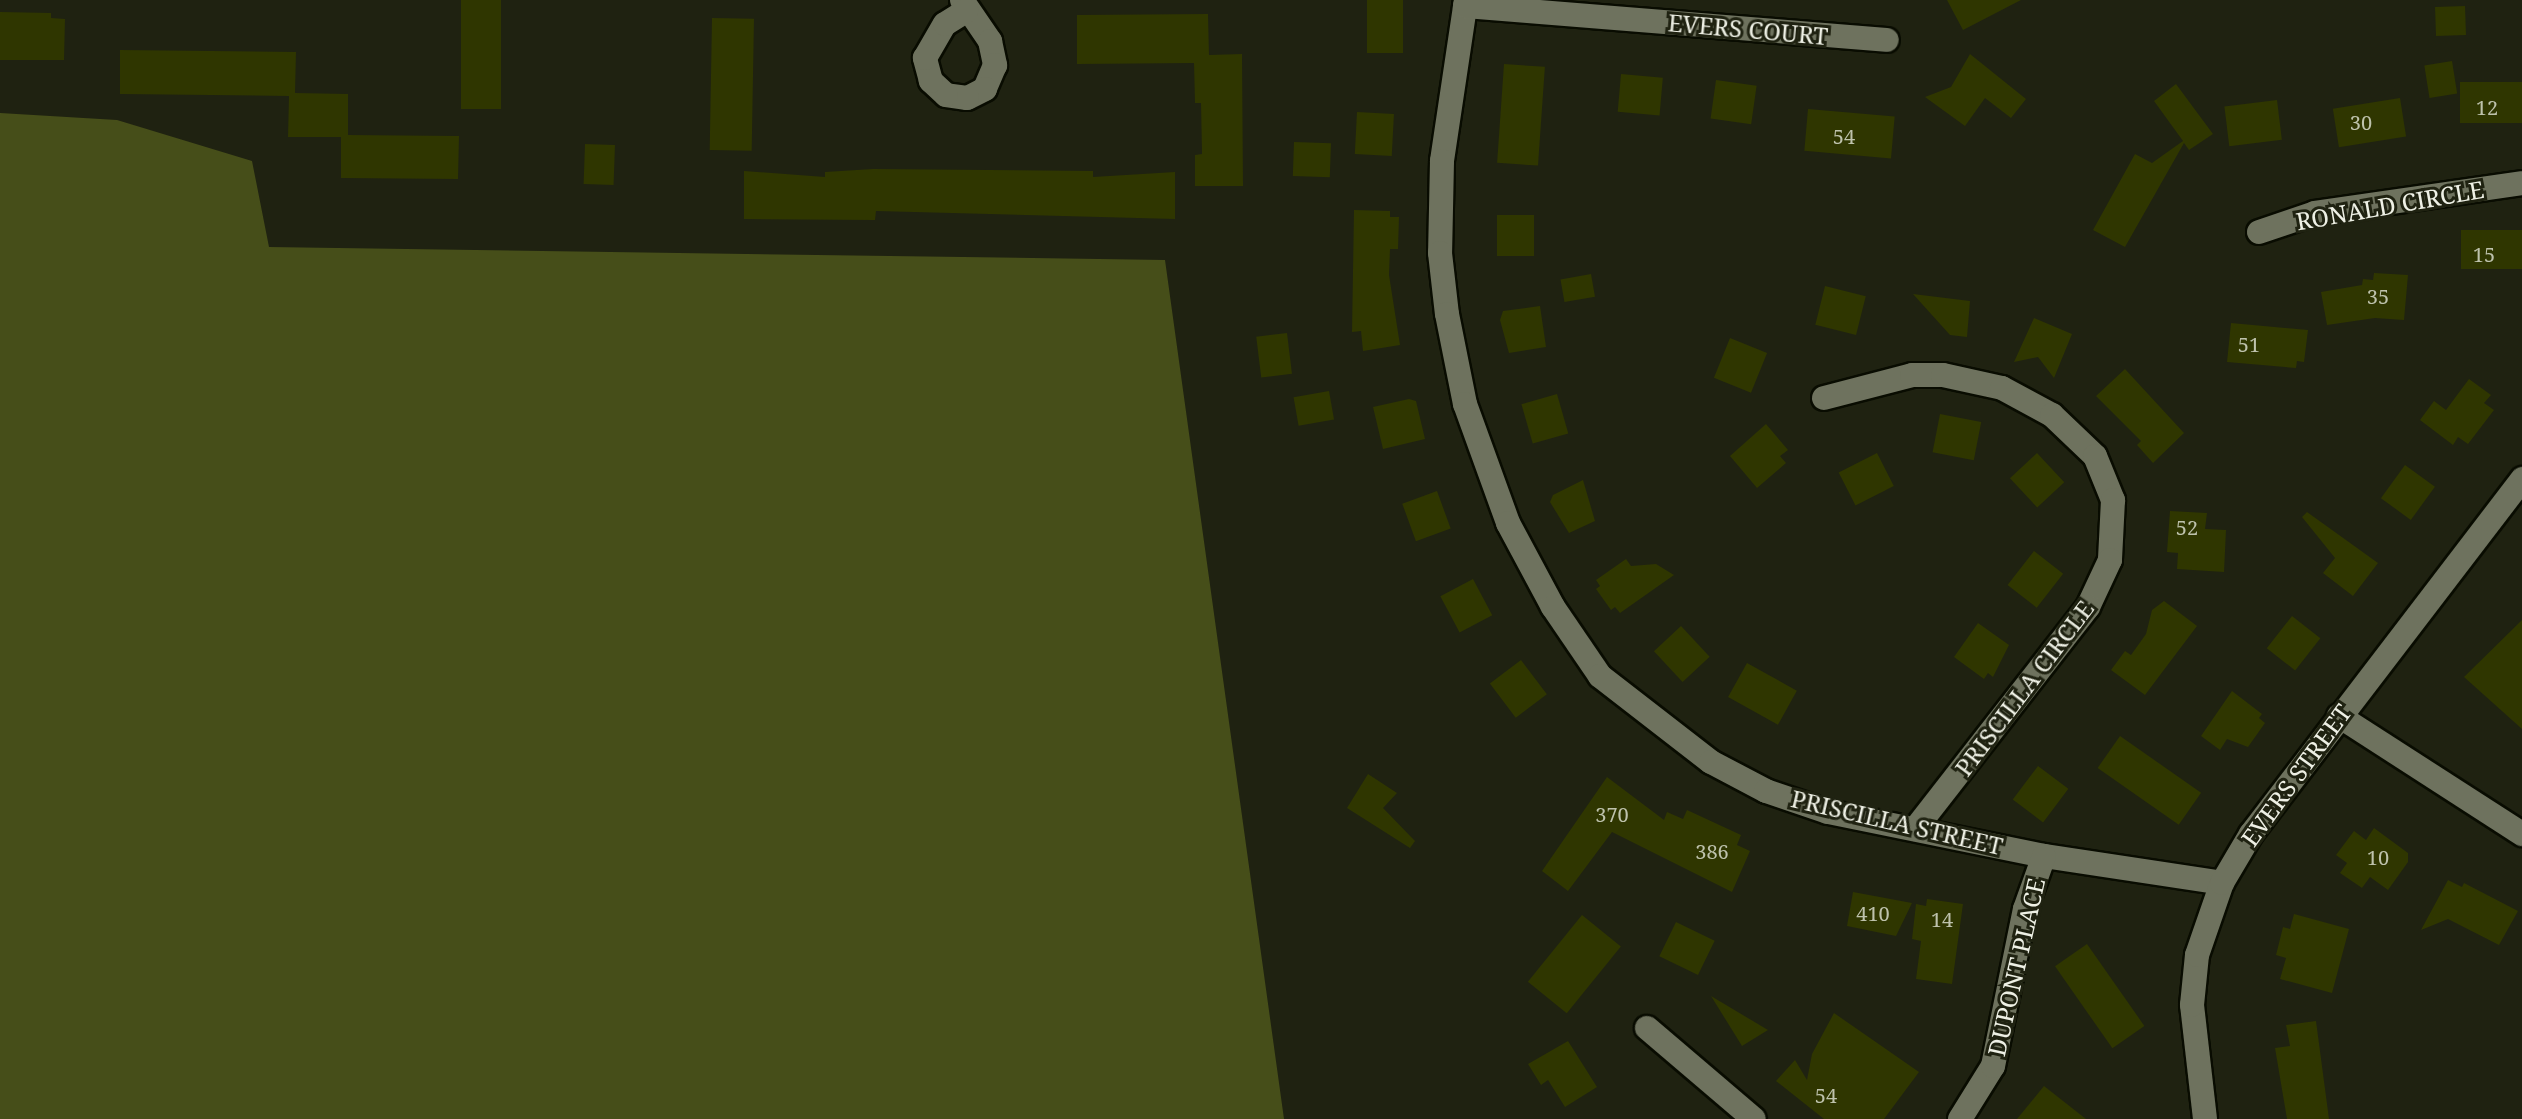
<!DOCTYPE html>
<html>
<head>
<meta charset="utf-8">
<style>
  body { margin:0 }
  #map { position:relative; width:2522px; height:1119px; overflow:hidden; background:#1f2211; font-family:"Noto Serif",serif }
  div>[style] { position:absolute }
  .forest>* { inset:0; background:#464e19 }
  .building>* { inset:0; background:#2f3600; transform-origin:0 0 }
  .roads { filter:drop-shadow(2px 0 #090c01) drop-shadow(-2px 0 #090c01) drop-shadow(0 2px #090c01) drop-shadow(0 -2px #090c01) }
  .minor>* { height:24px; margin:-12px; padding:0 12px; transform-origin:12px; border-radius:12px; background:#6e725e }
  span { translate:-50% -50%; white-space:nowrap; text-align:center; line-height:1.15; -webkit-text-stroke:6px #1f2211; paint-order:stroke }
  .number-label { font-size:20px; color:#bec2ac }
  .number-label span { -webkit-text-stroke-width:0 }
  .street-label { font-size:24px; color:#eef0e5 }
</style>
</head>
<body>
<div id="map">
  <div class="forest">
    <i style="clip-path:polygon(0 113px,117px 120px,252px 161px,269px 247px,1165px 260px,1284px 1119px,0 1119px)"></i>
  </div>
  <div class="building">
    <i style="left:461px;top:0;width:40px;height:109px"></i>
    <i style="left:1367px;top:0;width:36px;height:53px"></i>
    <i style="clip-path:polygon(1947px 0,2021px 0,1963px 30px)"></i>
    <i style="left:2465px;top:6px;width:29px;height:30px;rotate:88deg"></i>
    <i style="clip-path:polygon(0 12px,51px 13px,51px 18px,65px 19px,64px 60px,0 60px)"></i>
    <i style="clip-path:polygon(1208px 14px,1209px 55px,1242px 54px,1243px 186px,1195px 186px,1195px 155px,1202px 154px,1201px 103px,1195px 103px,1194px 63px,1077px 64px,1077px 15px)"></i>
    <i style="left:712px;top:18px;width:42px;height:132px;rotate:1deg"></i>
    <i style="clip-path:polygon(120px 50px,296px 52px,295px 93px,348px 94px,348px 135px,459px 136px,458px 179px,341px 178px,341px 137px,288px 137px,289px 96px,120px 94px)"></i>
    <i style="clip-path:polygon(1970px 54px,2026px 99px,2011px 118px,1985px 98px,1965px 126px,1925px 97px,1951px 87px)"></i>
    <i style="left:2452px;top:61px;width:33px;height:28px;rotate:81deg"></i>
    <i style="left:1504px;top:64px;width:41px;height:99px;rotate:4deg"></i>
    <i style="left:1621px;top:74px;width:42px;height:38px;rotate:5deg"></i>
    <i style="left:1716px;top:80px;width:41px;height:39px;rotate:8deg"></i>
    <i style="left:2522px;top:82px;width:41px;height:62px;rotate:90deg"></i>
    <i style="clip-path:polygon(2176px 84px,2213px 134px,2189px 150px,2184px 143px,2125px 247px,2093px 230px,2135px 154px,2152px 163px,2183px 141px,2154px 101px)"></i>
    <i style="left:2400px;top:98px;width:39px;height:68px;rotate:81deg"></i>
    <i style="left:2277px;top:100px;width:40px;height:53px;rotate:83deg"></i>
    <i style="left:1808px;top:109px;width:87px;height:42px;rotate:5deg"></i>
    <i style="left:1357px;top:112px;width:37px;height:42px;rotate:3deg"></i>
    <i style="left:1294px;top:142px;width:37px;height:34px;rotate:2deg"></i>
    <i style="left:585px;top:144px;width:30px;height:40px;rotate:2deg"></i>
    <i style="clip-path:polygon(873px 169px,1093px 171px,1093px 177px,1175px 172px,1175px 219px,876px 211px,875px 220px,744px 219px,744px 171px,825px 177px,825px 172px)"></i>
    <i style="clip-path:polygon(1354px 210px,1390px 211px,1390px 217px,1399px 217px,1398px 249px,1390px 249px,1389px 275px,1400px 345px,1363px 351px,1361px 331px,1352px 332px)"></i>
    <i style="left:1534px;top:215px;width:41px;height:37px;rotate:90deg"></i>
    <i style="left:2522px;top:230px;width:39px;height:61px;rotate:90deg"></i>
    <i style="clip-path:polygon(2374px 273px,2408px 275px,2404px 320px,2375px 318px,2327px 325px,2321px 292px,2362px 285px,2363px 279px,2373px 280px)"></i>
    <i style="left:1591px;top:274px;width:23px;height:31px;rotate:80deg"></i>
    <i style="left:1825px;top:286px;width:42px;height:40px;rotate:14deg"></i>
    <i style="clip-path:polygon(1913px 294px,1970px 301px,1967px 337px,1950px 335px)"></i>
    <i style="clip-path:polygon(1540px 306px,1546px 347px,1509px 353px,1500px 320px,1503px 311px)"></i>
    <i style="clip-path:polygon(2034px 318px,2072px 334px,2054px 378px,2038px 357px,2014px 362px)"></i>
    <i style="clip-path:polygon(2231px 323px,2308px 330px,2304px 362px,2297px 361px,2296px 368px,2227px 362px)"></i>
    <i style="left:1287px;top:333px;width:41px;height:31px;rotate:83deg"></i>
    <i style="left:1730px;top:338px;width:40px;height:43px;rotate:22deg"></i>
    <i style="clip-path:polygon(2125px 369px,2184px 433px,2153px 463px,2137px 445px,2141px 441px,2096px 396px)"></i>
    <i style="clip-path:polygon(2469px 379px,2491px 395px,2484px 403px,2494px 410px,2468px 444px,2458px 437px,2453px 445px,2420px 420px,2434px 401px,2446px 410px)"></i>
    <i style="left:1329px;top:391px;width:29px;height:36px;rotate:80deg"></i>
    <i style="left:1557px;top:394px;width:41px;height:37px;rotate:74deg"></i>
    <i style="clip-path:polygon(1409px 399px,1416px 401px,1425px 439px,1383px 449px,1373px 407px)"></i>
    <i style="left:1940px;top:414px;width:42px;height:39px;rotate:11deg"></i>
    <i style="clip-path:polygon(1766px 424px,1788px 450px,1780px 456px,1786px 463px,1757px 488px,1730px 456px)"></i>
    <i style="left:1877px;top:453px;width:37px;height:43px;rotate:63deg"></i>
    <i style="left:2037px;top:453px;width:40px;height:37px;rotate:47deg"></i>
    <i style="left:2405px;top:465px;width:37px;height:41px;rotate:36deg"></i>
    <i style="clip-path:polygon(1583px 480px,1595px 521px,1569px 533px,1550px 502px,1553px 495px)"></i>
    <i style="left:1437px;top:491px;width:40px;height:37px;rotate:70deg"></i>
    <i style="clip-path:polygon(2170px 511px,2207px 513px,2205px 529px,2226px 530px,2224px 572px,2177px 569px,2178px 553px,2167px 552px)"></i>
    <i style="clip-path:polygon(2307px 512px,2378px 563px,2353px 596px,2323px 573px,2335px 558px,2302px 517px)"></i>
    <i style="left:2034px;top:551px;width:37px;height:43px;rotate:38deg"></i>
    <i style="clip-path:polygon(1626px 559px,1631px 566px,1656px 564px,1674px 575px,1620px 613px,1615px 607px,1611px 610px,1596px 589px,1600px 586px,1596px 580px)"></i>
    <i style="left:1473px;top:579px;width:41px;height:37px;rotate:62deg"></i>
    <i style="clip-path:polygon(2164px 601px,2197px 626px,2145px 695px,2111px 670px,2125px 651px,2131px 655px,2146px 634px,2152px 610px)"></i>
    <i style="left:2292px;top:616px;width:36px;height:41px;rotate:38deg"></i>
    <i style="clip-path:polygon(2522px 620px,2522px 729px,2464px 677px)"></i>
    <i style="clip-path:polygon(1978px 623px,2009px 645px,1993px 677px,1988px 673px,1984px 679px,1954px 657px)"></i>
    <i style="left:1681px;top:626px;width:42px;height:37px;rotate:47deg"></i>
    <i style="left:1521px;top:660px;width:43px;height:39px;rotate:53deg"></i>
    <i style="left:1747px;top:663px;width:57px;height:39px;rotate:29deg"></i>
    <i style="clip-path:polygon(2232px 691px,2262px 714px,2259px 718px,2265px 723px,2248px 747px,2227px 739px,2220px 750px,2201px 736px)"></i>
    <i style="left:2120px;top:736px;width:99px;height:39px;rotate:35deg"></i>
    <i style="left:2038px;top:766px;width:38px;height:42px;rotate:37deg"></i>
    <i style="clip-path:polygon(1368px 774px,1397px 793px,1383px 808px,1415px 841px,1410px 848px,1347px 808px)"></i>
    <i style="clip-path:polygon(1607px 777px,1664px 820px,1667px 812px,1683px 819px,1687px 810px,1741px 835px,1737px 845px,1750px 851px,1732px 892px,1612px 832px,1568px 891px,1542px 871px)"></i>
    <i style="clip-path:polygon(2374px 828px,2408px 853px,2408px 862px,2388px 890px,2370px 877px,2362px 888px,2340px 873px,2347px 863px,2336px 855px,2354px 831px,2366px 840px)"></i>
    <i style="clip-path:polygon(2448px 880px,2462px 887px,2464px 883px,2518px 911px,2499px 945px,2448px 919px,2421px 930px)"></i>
    <i style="clip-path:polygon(1853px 892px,1912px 903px,1896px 936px,1847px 926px)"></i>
    <i style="clip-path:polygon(1927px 899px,1963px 904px,1952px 984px,1916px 979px,1921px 941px,1912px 939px,1916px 904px,1926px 906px)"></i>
    <i style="clip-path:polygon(2294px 914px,2349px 929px,2332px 993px,2280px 979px,2286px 958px,2276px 955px,2283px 927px,2290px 929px)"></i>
    <i style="left:1582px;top:915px;width:50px;height:86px;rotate:39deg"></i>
    <i style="left:1676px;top:922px;width:43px;height:38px;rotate:26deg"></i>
    <i style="left:2087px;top:944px;width:100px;height:39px;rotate:55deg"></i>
    <i style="clip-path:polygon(1711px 996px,1768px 1030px,1742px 1046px)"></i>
    <i style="clip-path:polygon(1834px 1013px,1919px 1072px,1884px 1119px,1824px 1119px,1776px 1081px,1795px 1060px,1807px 1080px,1812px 1054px)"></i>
    <i style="clip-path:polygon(2316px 1021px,2329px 1119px,2287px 1119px,2275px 1048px,2290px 1046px,2286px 1025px)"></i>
    <i style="clip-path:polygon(1568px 1041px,1597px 1087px,1565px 1107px,1548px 1080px,1541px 1085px,1528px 1064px)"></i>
    <i style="clip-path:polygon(2044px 1086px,2086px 1119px,2017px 1119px)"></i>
  </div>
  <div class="roads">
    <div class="minor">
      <i style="left:962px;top:0;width:50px;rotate:55.7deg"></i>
      <i style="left:990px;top:41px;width:25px;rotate:78deg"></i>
      <i style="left:995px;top:65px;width:26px;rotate:113deg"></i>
      <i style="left:985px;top:89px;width:20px;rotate:153deg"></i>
      <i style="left:967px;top:98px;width:21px;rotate:-172deg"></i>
      <i style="left:946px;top:95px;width:21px;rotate:-137deg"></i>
      <i style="left:931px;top:81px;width:24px;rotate:-105deg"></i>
      <i style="left:925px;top:58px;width:39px;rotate:-60deg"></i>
      <i style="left:945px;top:24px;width:25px;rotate:-32deg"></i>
      <i style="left:1466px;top:0;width:163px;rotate:98.5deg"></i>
      <i style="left:1442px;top:161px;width:92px;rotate:91.2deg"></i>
      <i style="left:1440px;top:253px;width:61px;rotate:83.5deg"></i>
      <i style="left:1447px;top:314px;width:92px;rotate:78.7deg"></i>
      <i style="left:1465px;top:404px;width:127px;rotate:70.1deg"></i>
      <i style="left:1508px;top:523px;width:95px;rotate:61.8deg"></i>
      <i style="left:1553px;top:607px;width:83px;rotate:55.7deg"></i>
      <i style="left:1600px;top:676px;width:140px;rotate:37.8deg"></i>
      <i style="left:1711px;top:762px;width:62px;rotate:27.8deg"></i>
      <i style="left:1766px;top:791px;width:65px;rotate:18.7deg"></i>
      <i style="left:1828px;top:812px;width:220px;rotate:11.5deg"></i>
      <i style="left:2044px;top:856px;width:180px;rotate:8.6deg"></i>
      <i style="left:1465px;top:6px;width:423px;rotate:4.6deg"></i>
      <i style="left:2259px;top:232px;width:59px;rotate:-18.7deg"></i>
      <i style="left:2315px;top:213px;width:209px;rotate:-8.2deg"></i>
      <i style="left:1824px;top:398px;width:91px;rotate:-14.6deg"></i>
      <i style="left:1912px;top:375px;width:31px"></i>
      <i style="left:1943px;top:375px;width:60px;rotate:12.4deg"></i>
      <i style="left:2002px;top:388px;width:57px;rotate:28.4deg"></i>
      <i style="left:2052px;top:415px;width:59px;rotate:43.6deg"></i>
      <i style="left:2095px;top:456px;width:48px;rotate:67.8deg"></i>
      <i style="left:2113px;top:500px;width:60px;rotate:92.9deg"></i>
      <i style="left:2110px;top:560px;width:52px;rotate:115.1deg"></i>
      <i style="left:2088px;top:607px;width:281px;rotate:127.9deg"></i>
      <i style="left:2339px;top:716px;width:218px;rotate:32.8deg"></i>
      <i style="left:1647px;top:1028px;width:140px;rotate:40.4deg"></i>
      <i style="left:1960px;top:1119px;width:62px;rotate:-58.1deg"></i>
      <i style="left:1993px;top:1066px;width:160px;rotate:-78.5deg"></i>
      <i style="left:2025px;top:909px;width:56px;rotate:-70.3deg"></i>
      <i style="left:2205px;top:1119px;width:115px;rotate:-96.5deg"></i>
      <i style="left:2192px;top:1005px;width:50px;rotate:-84.3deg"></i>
      <i style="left:2197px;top:955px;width:76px;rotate:-70.9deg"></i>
      <i style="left:2222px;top:883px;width:57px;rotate:-59.4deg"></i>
      <i style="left:2251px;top:834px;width:447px;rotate:-52.6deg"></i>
    </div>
  </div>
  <div class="number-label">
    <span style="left:2487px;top:107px">12</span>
    <span style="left:2361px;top:122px">30</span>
    <span style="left:1844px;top:136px">54</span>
    <span style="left:2484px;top:254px">15</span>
    <span style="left:2378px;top:296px">35</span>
    <span style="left:2249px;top:344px">51</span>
    <span style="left:2187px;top:527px">52</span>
    <span style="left:1612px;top:814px">370</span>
    <span style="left:1712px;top:851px">386</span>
    <span style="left:2378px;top:857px">10</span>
    <span style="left:1873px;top:913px">410</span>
    <span style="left:1942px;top:919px">14</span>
    <span style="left:1826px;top:1095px">54</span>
  </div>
  <div class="street-label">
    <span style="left:1748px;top:29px;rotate:5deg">EVERS COURT</span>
    <span style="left:2390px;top:205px;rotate:-10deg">RONALD CIRCLE</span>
    <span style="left:2024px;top:688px;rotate:-53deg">PRISCILLA CIRCLE</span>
    <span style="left:2296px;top:775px;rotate:-54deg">EVERS STREET</span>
    <span style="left:1897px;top:822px;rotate:13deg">PRISCILLA STREET</span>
    <span style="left:2016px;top:967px;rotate:-77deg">DUPONT PLACE</span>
  </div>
</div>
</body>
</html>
